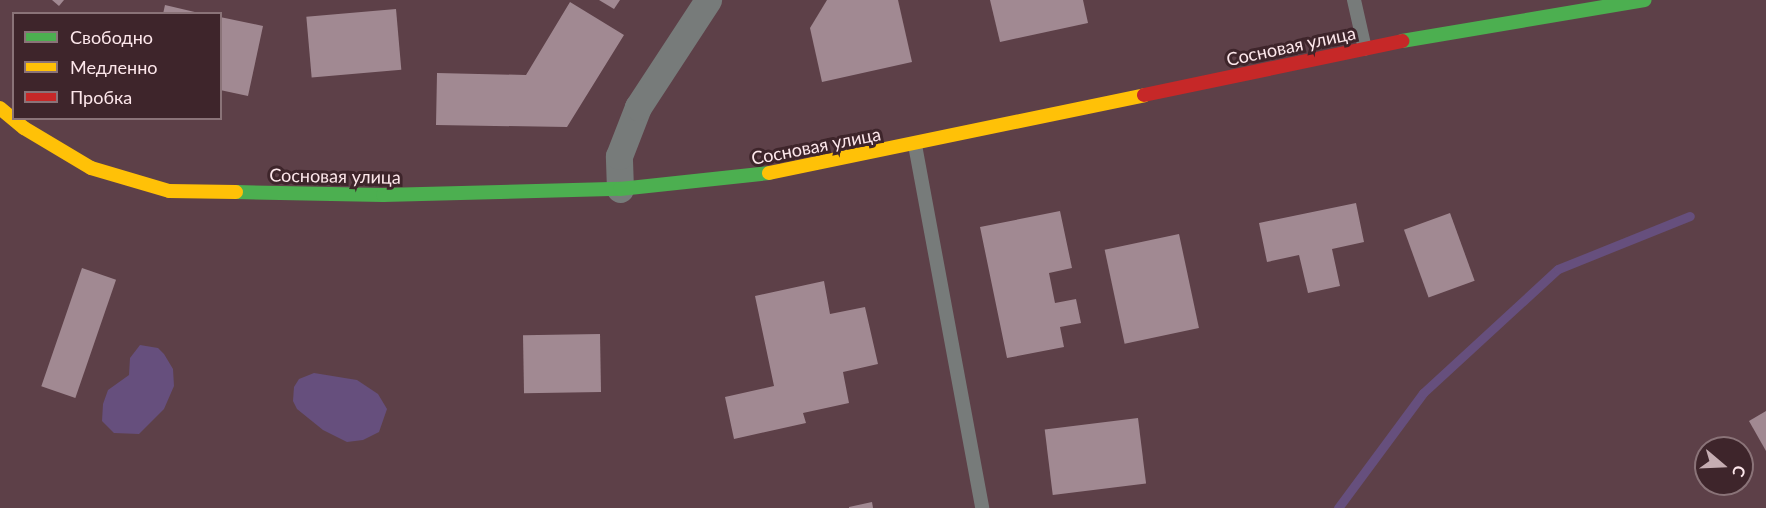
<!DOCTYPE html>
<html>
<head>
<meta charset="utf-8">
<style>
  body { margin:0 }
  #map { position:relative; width:1766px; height:508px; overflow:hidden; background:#5d4048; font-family:Lato,sans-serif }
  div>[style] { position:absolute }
  .water>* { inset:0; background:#664f7d }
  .stream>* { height:9px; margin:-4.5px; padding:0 4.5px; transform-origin:4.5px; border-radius:4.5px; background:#664f7d }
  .building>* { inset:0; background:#a18992; transform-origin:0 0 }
  .lane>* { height:14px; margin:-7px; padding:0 7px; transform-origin:7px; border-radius:7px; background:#777b7a }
  .street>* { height:27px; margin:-13.5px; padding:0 13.5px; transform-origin:13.5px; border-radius:13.5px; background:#777b7a }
  .fast>* { height:14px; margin:-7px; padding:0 7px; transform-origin:7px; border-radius:7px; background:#4caf50 }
  .slow>* { height:14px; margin:-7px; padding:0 7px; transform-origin:7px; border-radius:7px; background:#ffc107 }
  .jam>* { height:14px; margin:-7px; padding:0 7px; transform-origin:7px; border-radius:7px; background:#c62828 }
  span { translate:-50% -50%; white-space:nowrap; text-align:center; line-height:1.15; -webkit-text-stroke:6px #3e252b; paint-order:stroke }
  .street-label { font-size:18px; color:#fde7eb }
  .legend { position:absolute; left:12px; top:12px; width:210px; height:108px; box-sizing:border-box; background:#3e252b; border:2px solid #8a7378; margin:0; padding:8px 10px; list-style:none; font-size:18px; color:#fde7eb }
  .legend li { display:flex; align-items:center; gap:12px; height:30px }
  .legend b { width:30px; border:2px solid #8a7378 }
  .north { position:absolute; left:1694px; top:436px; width:60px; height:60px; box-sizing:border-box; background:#3e252b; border:2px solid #8a7378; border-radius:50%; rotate:109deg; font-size:16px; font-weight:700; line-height:24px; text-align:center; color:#fde7eb }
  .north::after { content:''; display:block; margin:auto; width:21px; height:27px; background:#c5adb2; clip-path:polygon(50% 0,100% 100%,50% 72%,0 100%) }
</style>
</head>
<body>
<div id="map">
  <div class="water">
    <i style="clip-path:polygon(140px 345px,158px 348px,164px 354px,173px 369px,174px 386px,164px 409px,139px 434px,114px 433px,102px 421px,103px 404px,108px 390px,129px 375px,130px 358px)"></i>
    <i style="clip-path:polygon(314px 373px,357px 380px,378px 394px,387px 409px,379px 432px,363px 440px,347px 442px,323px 430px,297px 409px,293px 401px,294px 387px,299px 379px)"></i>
  </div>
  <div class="stream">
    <i style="left:1338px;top:508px;width:143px;rotate:-53.5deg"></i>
    <i style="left:1423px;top:393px;width:183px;rotate:-42.6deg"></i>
    <i style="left:1558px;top:269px;width:142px;rotate:-21.9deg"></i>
  </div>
  <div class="building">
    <i style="clip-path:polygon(52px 0,64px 0,59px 6px)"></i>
    <i style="clip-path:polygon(599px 0,620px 0,614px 9px)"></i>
    <i style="clip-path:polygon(827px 0,898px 0,912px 62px,822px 82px,810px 28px)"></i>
    <i style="clip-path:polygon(990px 0,1083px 0,1088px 23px,1000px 42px)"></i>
    <i style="clip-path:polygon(570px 2px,624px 35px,567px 127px,436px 125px,437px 73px,526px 75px)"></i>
    <i style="clip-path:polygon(165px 5px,199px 13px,199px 14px,163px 14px)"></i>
    <i style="left:396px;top:9px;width:61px;height:90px;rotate:85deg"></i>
    <i style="clip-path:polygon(220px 17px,263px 26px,248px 96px,220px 90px)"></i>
    <i style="clip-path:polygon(1356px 203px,1364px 242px,1332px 249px,1340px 286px,1308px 293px,1299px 255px,1267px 262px,1259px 223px)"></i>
    <i style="clip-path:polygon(1060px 211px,1072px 268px,1049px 273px,1055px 303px,1076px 299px,1081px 323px,1060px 327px,1064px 347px,1007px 358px,980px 227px)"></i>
    <i style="left:1450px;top:213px;width:72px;height:49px;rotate:70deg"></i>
    <i style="left:1179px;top:234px;width:96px;height:76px;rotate:78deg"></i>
    <i style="left:82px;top:268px;width:36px;height:125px;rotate:19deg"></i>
    <i style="clip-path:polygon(824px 281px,830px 314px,865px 307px,878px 364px,843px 372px,849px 403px,803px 413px,806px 423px,734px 439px,725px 397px,774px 386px,755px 296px)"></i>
    <i style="left:600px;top:334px;width:58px;height:77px;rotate:89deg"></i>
    <i style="clip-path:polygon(1766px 411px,1766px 451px,1749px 421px)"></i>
    <i style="left:1138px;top:418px;width:66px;height:94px;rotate:83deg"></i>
    <i style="clip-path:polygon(872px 502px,873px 508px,849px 508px,849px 507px)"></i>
  </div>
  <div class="lane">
    <i style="left:1354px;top:0;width:50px;rotate:77.3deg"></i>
    <i style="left:915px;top:145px;width:369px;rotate:79.5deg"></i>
  </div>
  <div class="street">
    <i style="left:620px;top:189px;width:33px;rotate:-92deg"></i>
    <i style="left:619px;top:156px;width:53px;rotate:-68.8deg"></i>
    <i style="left:638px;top:107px;width:128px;rotate:-56.8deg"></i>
  </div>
  <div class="fast">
    <i style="left:1402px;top:41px;width:246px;rotate:-9.6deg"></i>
    <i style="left:236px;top:192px;width:147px;rotate:1.2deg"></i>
    <i style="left:383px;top:195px;width:237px;rotate:-1.5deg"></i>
    <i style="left:620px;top:189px;width:150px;rotate:-6.1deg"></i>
  </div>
  <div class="slow">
    <i style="left:0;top:108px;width:31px;rotate:40deg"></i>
    <i style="left:24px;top:128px;width:78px;rotate:30.8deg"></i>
    <i style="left:91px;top:168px;width:81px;rotate:16.4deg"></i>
    <i style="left:169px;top:191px;width:67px;rotate:0.9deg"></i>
    <i style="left:769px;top:173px;width:383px;rotate:-11.7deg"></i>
  </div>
  <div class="jam">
    <i style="left:1144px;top:95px;width:264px;rotate:-11.8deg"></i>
  </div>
  <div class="street-label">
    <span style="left:1291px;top:46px;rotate:-12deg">Сосновая улица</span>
    <span style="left:816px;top:146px;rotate:-11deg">Сосновая улица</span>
    <span style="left:335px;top:176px;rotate:1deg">Сосновая улица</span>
  </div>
  <ul class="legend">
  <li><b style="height:8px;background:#4caf50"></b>Свободно</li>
  <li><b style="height:8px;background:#ffc107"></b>Медленно</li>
  <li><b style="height:8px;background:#c62828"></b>Пробка</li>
  </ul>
  <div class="north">С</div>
</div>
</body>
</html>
